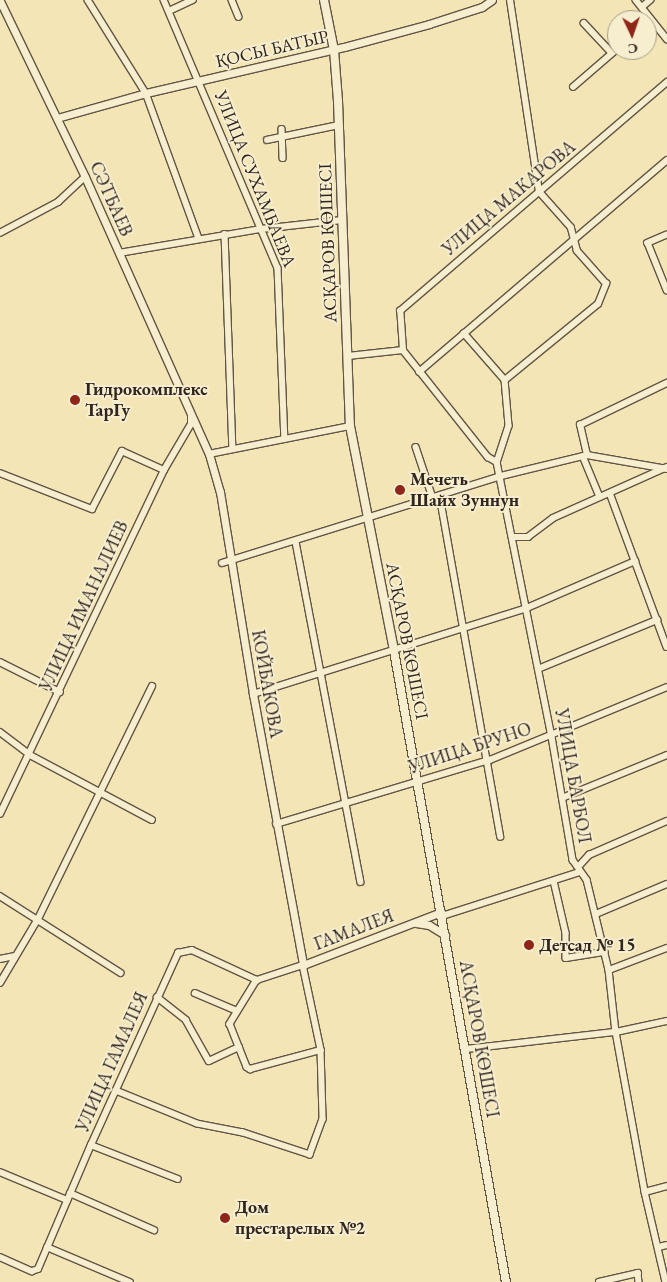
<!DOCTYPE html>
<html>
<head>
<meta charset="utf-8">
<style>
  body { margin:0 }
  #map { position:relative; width:667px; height:1282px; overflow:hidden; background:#f3e5b6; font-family:"EB Garamond",serif }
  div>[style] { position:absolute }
  .roads { filter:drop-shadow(1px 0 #625544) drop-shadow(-1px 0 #625544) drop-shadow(0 1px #625544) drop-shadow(0 -1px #625544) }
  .minor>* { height:5.5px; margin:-2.75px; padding:0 2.75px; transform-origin:2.75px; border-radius:2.75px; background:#f7eed0 }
  .tertiary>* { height:7px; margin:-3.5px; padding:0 3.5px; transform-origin:3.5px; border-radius:3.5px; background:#f7eed0 }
  .secondary>* { height:8px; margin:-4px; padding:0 4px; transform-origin:4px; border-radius:4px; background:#f7eed0 }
  .dots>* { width:14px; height:14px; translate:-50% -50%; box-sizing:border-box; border:2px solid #f7eed0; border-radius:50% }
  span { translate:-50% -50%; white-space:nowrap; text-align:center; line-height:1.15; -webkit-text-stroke:4px #f7eed0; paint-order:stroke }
  .street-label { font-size:18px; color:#31251e }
  .poi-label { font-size:18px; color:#31251e; font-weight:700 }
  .left { translate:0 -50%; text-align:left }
  .north { position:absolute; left:607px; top:10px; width:50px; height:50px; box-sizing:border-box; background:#f7eed0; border:1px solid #a89e89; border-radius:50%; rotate:177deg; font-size:14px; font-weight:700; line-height:20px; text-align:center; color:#31251e }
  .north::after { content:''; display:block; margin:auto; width:18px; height:22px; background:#8f2418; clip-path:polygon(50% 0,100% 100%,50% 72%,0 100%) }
</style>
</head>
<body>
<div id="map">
  <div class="roads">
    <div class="minor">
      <i style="left:88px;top:0;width:110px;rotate:58.1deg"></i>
      <i style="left:146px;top:93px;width:155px;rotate:70deg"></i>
      <i style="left:164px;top:0;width:291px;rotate:67deg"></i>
      <i style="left:278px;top:268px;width:171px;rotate:87.7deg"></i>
      <i style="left:232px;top:0;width:18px;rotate:68deg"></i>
      <i style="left:636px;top:0;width:50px;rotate:51.5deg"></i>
      <i style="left:642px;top:7px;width:11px;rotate:-41deg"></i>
      <i style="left:169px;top:11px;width:26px;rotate:-25deg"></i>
      <i style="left:584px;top:23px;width:41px;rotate:47deg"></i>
      <i style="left:573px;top:87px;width:58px;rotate:-40.8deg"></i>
      <i style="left:282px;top:129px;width:29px;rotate:88deg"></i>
      <i style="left:267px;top:140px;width:74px;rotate:-11.8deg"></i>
      <i style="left:0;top:233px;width:66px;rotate:-28.1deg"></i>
      <i style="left:58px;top:202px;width:37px;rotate:-43deg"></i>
      <i style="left:225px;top:234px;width:215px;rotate:87.9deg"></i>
      <i style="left:667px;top:235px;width:21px;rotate:157deg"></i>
      <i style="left:648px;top:243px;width:51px;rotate:68deg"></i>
      <i style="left:119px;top:253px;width:144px;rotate:-9.6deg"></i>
      <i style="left:261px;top:229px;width:81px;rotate:-6.3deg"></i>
      <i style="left:464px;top:333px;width:62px;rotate:48.9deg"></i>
      <i style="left:505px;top:380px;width:46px;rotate:85deg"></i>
      <i style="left:509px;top:426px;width:38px;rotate:108deg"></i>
      <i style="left:403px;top:350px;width:39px;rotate:-94deg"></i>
      <i style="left:400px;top:311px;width:352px;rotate:-40.6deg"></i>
      <i style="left:348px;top:356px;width:55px;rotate:-6.2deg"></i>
      <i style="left:403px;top:350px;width:137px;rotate:51.5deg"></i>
      <i style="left:488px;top:457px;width:10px;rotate:29deg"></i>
      <i style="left:497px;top:462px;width:280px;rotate:78.7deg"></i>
      <i style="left:552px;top:737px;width:125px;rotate:80.3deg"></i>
      <i style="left:573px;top:860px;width:24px;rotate:55deg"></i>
      <i style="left:587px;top:880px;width:93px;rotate:76.3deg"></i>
      <i style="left:609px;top:970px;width:62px;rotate:83.6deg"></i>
      <i style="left:616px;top:1032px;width:163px;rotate:79.7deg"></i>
      <i style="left:645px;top:1192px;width:92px;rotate:76.9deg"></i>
      <i style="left:419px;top:372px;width:326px;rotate:-40.5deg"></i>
      <i style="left:505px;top:380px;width:120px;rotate:-39.3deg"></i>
      <i style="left:598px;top:304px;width:22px;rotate:-68deg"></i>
      <i style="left:606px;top:284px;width:44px;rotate:-131.3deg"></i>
      <i style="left:577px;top:251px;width:24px;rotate:-105deg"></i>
      <i style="left:571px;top:228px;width:48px;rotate:-131.6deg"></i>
      <i style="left:539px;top:192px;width:194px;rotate:-98.6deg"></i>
      <i style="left:416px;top:447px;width:54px;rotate:71.6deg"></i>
      <i style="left:209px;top:454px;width:144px;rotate:-11.2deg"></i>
      <i style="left:587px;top:455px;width:31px;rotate:-103deg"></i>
      <i style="left:580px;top:425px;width:97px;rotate:-25.8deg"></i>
      <i style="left:583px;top:456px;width:44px;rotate:67.5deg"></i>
      <i style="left:0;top:473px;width:99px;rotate:21.4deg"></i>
      <i style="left:92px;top:509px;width:65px;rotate:-62.7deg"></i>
      <i style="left:122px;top:451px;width:46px;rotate:24.3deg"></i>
      <i style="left:610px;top:493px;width:164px;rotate:69.7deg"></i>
      <i style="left:440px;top:496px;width:346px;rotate:79.9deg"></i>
      <i style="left:514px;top:537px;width:14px"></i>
      <i style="left:528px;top:537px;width:31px;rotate:-37deg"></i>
      <i style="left:553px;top:518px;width:125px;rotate:-24.1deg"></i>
      <i style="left:296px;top:542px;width:346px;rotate:79.2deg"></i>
      <i style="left:222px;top:563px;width:292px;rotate:-17.3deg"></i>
      <i style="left:501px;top:476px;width:89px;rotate:-13.7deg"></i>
      <i style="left:587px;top:455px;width:81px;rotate:9.9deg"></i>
      <i style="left:0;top:662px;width:67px;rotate:26.6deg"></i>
      <i style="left:538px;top:669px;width:129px;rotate:-22.4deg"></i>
      <i style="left:253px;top:694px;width:287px;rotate:-17.4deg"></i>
      <i style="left:527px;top:608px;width:118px;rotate:-23.5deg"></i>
      <i style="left:0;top:732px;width:38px;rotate:37deg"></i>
      <i style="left:30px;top:755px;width:138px;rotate:28deg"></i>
      <i style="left:562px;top:798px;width:113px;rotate:-22.3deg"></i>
      <i style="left:0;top:814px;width:381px;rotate:-64.5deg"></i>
      <i style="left:164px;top:470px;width:53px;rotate:-59.6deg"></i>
      <i style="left:191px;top:424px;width:8px;rotate:-90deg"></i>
      <i style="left:276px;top:824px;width:223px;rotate:-16.7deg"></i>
      <i style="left:490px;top:760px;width:191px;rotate:-22.4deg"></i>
      <i style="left:579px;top:866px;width:15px;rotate:-48deg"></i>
      <i style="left:589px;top:855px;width:85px;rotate:-23.6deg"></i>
      <i style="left:554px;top:881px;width:53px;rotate:77deg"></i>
      <i style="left:566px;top:933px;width:25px;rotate:90deg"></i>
      <i style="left:566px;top:958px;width:39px;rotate:-9deg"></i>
      <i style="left:0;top:896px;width:143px;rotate:32.5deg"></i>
      <i style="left:596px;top:914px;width:77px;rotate:-22.9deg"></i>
      <i style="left:442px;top:916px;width:145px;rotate:-17.7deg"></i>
      <i style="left:0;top:959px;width:15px;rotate:-11deg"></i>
      <i style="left:609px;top:970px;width:62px;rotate:-20.8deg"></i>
      <i style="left:257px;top:980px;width:52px;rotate:121.5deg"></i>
      <i style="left:230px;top:1024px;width:46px;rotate:68.4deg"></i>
      <i style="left:247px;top:1067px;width:4px;rotate:34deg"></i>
      <i style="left:250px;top:1069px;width:73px;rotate:-15deg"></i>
      <i style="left:0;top:983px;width:74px;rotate:-59.3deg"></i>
      <i style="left:38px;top:919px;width:259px;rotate:-63.9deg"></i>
      <i style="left:195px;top:993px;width:43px;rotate:23deg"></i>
      <i style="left:157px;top:997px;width:37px;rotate:38deg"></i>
      <i style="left:186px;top:1020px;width:47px;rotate:60.7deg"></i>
      <i style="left:209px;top:1061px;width:33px;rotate:-25deg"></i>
      <i style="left:466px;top:1049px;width:151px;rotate:-6.5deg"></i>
      <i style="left:616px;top:1032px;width:52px;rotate:-12.2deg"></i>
      <i style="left:91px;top:1145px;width:93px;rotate:21.3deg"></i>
      <i style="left:0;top:1172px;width:73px;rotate:22.7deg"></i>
      <i style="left:645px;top:1192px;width:23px;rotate:-15deg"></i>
      <i style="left:70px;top:1193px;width:92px;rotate:23.8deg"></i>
      <i style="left:47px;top:1247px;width:90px;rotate:22.9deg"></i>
      <i style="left:659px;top:1247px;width:8px;rotate:-14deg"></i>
      <i style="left:0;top:1257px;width:35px;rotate:24deg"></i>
      <i style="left:32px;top:1271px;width:6px;rotate:-18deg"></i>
      <i style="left:38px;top:1269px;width:135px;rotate:-66.9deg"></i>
      <i style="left:91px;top:1145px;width:211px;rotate:-65.6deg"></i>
      <i style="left:178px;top:953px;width:14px;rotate:-12deg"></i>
      <i style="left:192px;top:950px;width:72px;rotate:24.8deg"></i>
      <i style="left:257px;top:980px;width:48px;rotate:-18.1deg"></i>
      <i style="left:303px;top:965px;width:87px;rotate:78deg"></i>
      <i style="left:321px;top:1050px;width:69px;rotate:88.3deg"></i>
      <i style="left:323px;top:1119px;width:38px;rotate:110deg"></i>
      <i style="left:310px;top:1155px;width:71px;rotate:-161.8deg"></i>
      <i style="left:243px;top:1133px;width:47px;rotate:-168.9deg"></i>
      <i style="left:197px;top:1124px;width:87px;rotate:-157.8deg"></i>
      <i style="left:599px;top:1282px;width:40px;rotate:-13deg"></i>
      <i style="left:638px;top:1273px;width:9px;rotate:84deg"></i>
    </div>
    <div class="tertiary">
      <i style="left:0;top:1px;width:195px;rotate:64.2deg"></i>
      <i style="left:85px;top:177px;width:303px;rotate:65.9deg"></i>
      <i style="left:209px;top:454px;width:40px;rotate:74deg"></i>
      <i style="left:220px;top:492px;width:205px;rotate:80.7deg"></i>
      <i style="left:253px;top:694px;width:276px;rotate:79.5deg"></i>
      <i style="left:303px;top:965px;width:148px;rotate:-21deg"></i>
      <i style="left:57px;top:118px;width:92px;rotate:-15.7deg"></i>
      <i style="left:146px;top:93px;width:203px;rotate:-13.1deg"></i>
      <i style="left:344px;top:47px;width:88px;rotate:-15.1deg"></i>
      <i style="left:429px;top:24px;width:56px;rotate:-17.8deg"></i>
      <i style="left:482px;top:7px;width:12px;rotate:-35deg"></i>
      <i style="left:416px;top:923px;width:13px;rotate:9deg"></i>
      <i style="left:429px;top:925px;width:19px;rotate:32deg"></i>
    </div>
    <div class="secondary">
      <i style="left:324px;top:0;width:51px;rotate:78.7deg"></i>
      <i style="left:334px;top:50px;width:51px;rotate:85.5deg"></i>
      <i style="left:338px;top:101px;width:325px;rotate:87.9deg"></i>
      <i style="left:350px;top:426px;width:229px;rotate:78.9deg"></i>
      <i style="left:394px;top:651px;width:641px;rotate:79.94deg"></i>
    </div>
  </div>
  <div class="dots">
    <i style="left:75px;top:400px;background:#8f2418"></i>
    <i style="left:400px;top:490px;background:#8f2418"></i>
    <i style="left:529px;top:945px;background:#8f2418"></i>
    <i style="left:225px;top:1218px;background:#8f2418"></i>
  </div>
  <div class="street-label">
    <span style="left:272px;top:49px;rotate:-13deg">ҚОСЫ БАТЫР</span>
    <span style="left:255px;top:179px;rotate:68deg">УЛИЦА СУХАМБАЕВА</span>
    <span style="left:509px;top:198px;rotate:-40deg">УЛИЦА МАКАРОВА</span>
    <span style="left:111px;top:199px;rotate:66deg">СӘТБАЕВ</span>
    <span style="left:328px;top:243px;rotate:-92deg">АСҚАРОВ КӨШЕСІ</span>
    <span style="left:84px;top:606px;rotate:-65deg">УЛИЦА ИМАНАЛИЕВ</span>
    <span style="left:407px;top:641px;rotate:79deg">АСҚАРОВ КӨШЕСІ</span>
    <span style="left:267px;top:684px;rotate:80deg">КОЙБАКОВА</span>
    <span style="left:470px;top:748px;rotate:-18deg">УЛИЦА БРУНО</span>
    <span style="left:573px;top:776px;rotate:80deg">УЛИЦА БАРБОЛ</span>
    <span style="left:354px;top:930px;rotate:-21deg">ГАМАЛЕЯ</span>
    <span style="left:479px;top:1039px;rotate:80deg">АСҚАРОВ КӨШЕСІ</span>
    <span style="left:112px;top:1062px;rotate:-66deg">УЛИЦА ГАМАЛЕЯ</span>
  </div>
  <div class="poi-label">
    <span class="left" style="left:85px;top:400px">Гидрокомплекс<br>ТарГу</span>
    <span class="left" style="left:410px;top:490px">Мечеть<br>Шайх Зуннун</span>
    <span class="left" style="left:539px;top:945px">Детсад № 15</span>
    <span class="left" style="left:235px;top:1218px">Дом<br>престарелых №2</span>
  </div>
  <div class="north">С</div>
</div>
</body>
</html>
